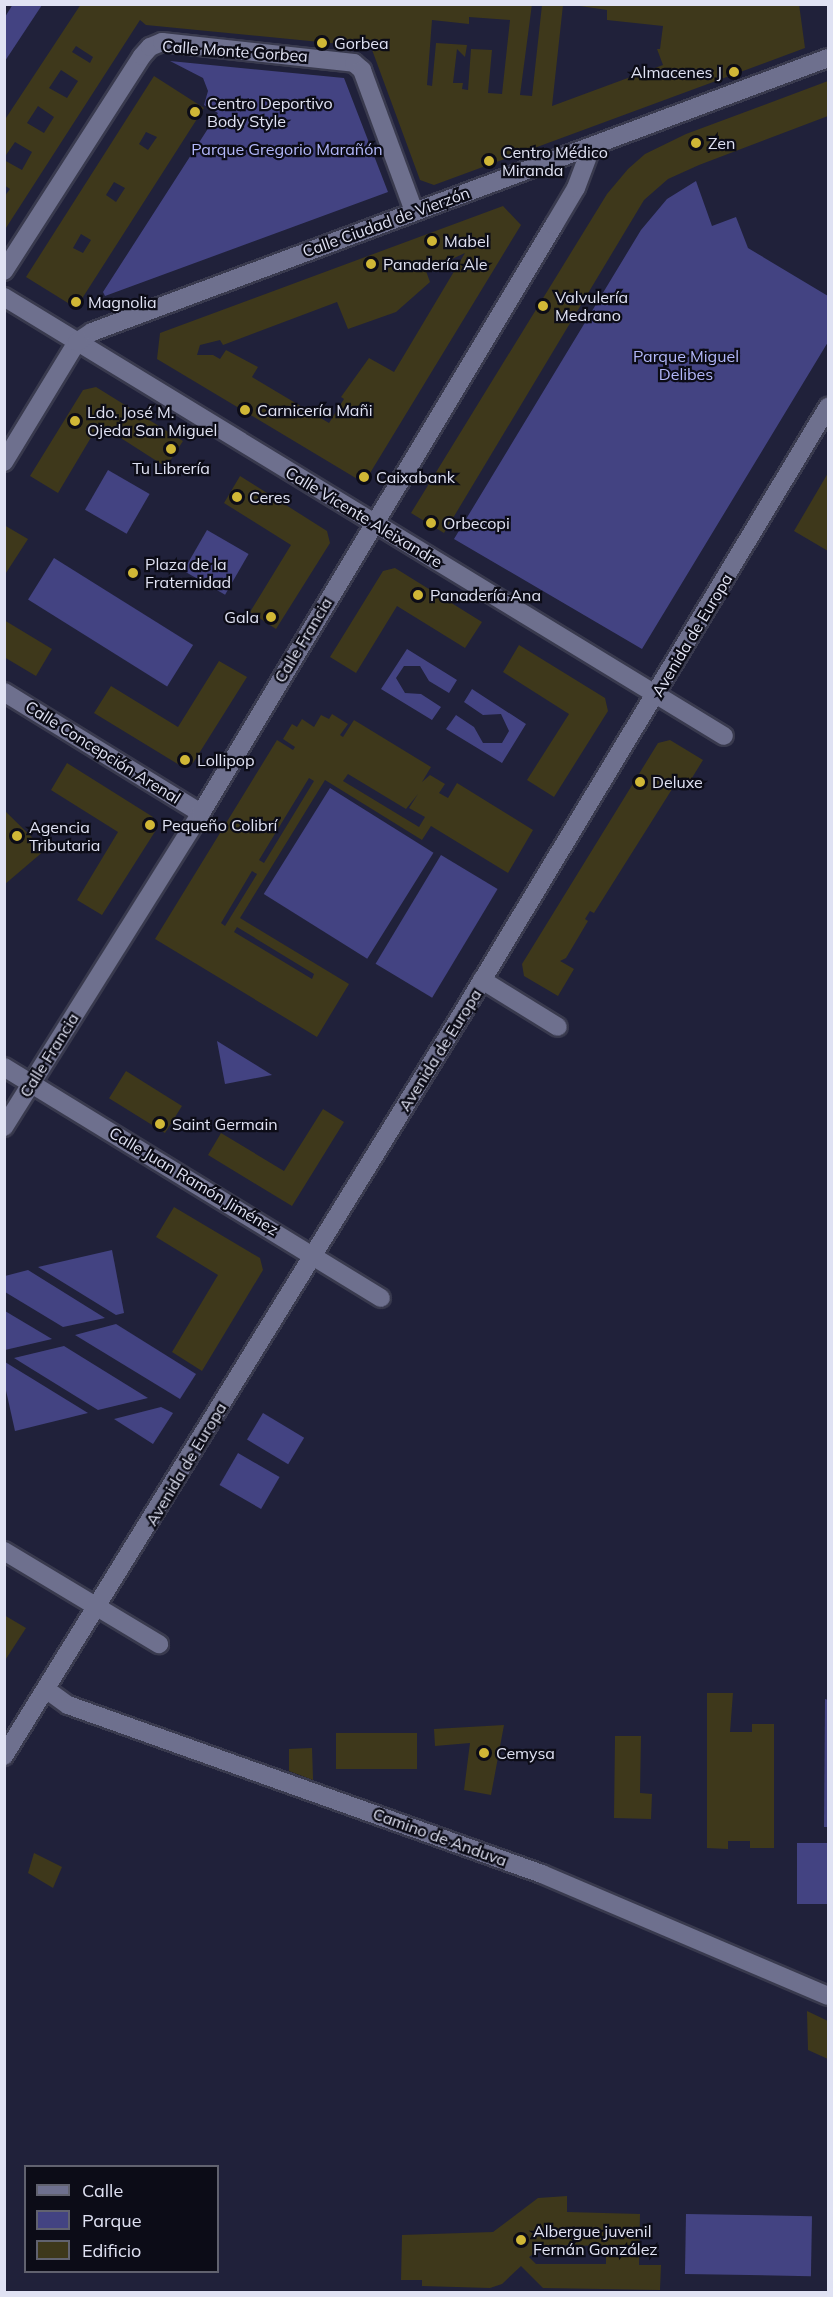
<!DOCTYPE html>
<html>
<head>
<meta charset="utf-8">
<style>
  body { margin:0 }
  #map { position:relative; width:833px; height:2297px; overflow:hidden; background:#20213a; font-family:Mulish,sans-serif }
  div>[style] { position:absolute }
  .green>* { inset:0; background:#434382; transform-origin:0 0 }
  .building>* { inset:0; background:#3e381b; transform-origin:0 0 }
  .roads { filter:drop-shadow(2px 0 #393a4e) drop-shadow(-2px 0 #393a4e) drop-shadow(0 2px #393a4e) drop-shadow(0 -2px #393a4e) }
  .street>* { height:18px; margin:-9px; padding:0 9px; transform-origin:9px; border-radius:9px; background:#6e708e }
  .dots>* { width:16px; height:16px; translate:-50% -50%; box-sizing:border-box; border:3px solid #0c0c17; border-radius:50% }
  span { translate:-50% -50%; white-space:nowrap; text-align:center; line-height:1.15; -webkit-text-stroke:4.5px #0c0c17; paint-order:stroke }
  .poi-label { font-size:16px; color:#e0e2f3 }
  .left { translate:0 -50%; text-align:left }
  .right { translate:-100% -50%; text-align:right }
  .street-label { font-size:16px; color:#e0e2f3 }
  .park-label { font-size:16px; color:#b3b8fa }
  .frame { position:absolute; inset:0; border:6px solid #e0e2f3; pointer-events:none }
  .legend { position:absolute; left:24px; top:2165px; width:195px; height:108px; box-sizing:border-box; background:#0c0c17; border:2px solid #61626f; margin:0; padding:8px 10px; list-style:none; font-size:18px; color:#e0e2f3 }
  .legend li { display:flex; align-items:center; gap:12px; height:30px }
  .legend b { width:30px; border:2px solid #61626f }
</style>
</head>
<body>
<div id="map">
  <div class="green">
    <i style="clip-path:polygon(13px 4px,42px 5px,5px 61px,5px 17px)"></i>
    <i style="clip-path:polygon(170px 61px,344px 78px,388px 192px,105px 296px,103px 292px,218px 113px,204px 105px,208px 91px,203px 78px)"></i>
    <i style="clip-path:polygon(696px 181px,712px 226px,736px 217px,748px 248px,828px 296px,828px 342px,642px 649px,454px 539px,641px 230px,667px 199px)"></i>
    <i style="left:108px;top:470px;width:48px;height:46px;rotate:30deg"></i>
    <i style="left:207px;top:530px;width:48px;height:47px;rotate:30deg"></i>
    <i style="left:54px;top:558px;width:164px;height:49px;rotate:32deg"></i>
    <i style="clip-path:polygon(407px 649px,457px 680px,449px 693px,429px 681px,420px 666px,404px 666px,396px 678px,405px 693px,421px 694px,441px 707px,432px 720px,381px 689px)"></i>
    <i style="clip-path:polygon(472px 689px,526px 724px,502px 763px,446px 729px,456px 715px,474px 727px,483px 743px,502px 743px,509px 731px,501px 714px,483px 715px,464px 702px)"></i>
    <i style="left:330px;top:788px;width:122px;height:125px;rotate:32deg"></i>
    <i style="left:441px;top:855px;width:66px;height:127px;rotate:31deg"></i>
    <i style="clip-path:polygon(217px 1041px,272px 1075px,225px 1084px)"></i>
    <i style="clip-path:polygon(112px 1250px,124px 1313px,116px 1315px,38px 1267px)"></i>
    <i style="clip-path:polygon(28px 1270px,105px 1318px,63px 1327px,5px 1292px,5px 1276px)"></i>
    <i style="clip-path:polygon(4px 1311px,5px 1311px,52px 1339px,5px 1350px)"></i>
    <i style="clip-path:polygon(116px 1324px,196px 1374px,180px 1399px,75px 1335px)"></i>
    <i style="clip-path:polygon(64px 1346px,148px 1398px,98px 1410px,14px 1358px)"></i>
    <i style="clip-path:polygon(4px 1362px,5px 1362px,88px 1413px,15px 1431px,5px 1386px)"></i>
    <i style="clip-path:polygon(161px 1407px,173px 1413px,153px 1444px,114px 1419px)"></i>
    <i style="left:263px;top:1413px;width:48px;height:31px;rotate:31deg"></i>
    <i style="left:238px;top:1453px;width:48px;height:37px;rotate:30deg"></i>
    <i style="clip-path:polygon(825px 1699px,828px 1700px,828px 1827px,824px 1827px)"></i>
    <i style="left:797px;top:1843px;width:31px;height:61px"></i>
    <i style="left:686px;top:2214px;width:126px;height:60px;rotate:1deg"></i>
  </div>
  <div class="building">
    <i style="clip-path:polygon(evenodd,81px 4px,532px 4px,520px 95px,532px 96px,542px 5px,563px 5px,552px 106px,663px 65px,657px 49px,660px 49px,663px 26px,607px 20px,607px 10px,566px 4px,799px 4px,805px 48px,434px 185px,420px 180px,371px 47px,146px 25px,140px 20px,4px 231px,4px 197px,10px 189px,4px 185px,4px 160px,22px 170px,32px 152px,15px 142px,4px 158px,4px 121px,81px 4px,469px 17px,510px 20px,502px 94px,488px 93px,492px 50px,471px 49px,468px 90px,462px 89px,463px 83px,453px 83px,457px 49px,465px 57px,467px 45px,436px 43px,432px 86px,427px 85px,432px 20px,469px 24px,469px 17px,81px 4px,76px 46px,93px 57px,90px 63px,72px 52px,76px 46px,81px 4px,61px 70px,78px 81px,67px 98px,49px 88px,61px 70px,81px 4px,38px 106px,54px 117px,44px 133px,27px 123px,38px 106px)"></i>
    <i style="clip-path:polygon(evenodd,154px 76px,204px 108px,76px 308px,26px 277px,154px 76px,146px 132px,157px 137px,148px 150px,139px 144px,146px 132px,154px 76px,114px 182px,125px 188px,116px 202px,106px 195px,114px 182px,154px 76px,81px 234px,91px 240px,83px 253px,73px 248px,81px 234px)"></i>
    <i style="clip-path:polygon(828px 81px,828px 116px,699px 165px,668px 179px,644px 200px,444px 533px,411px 513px,607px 194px,628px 169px,645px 154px,686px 134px)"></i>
    <i style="clip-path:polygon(evenodd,503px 206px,521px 225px,364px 483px,157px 359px,160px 333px,503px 206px,465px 253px,394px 372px,369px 358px,341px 397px,344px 399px,329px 423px,252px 377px,258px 367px,226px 350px,220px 359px,213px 355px,197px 355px,200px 345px,220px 340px,223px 345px,337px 302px,348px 329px,396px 312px,430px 282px,426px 271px,465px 253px)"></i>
    <i style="clip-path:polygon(96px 387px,183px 441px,166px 467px,99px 424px,58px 493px,30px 476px,83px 390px)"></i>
    <i style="clip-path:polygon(828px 473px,828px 551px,794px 531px)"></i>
    <i style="clip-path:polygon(240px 476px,327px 531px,330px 543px,276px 629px,250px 612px,291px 545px,224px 503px)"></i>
    <i style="clip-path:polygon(4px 525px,28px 539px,4px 576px)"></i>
    <i style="clip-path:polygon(395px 568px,482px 622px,465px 648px,397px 606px,356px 673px,330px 657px,383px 571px)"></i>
    <i style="clip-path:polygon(4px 620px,52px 649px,36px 676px,4px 657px)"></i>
    <i style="clip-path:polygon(519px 645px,605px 698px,608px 711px,554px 797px,527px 780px,569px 714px,503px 672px)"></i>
    <i style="clip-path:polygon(219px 661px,247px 677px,193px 763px,181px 766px,94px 713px,111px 686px,178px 727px)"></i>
    <i style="clip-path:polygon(evenodd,332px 714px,348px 724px,340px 735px,343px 737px,354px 720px,431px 767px,422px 782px,430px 775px,445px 784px,439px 793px,448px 798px,457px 783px,533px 830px,508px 873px,431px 826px,422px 840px,325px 780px,240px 918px,349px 984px,317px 1037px,155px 939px,277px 740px,293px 750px,295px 747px,283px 739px,292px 724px,297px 727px,302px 719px,314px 727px,321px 715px,329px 719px,332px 714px,348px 774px,406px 809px,418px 794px,409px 808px,425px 817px,419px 827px,343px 781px,348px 774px,332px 714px,309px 778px,314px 781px,264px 863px,259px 860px,309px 778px,332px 714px,252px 871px,257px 874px,225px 926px,221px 923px,252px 871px,332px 714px,237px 927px,314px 974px,312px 979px,234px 932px,237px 927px)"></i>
    <i style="clip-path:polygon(670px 740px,703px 760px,687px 786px,675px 779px,674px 786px,594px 913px,590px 911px,585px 919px,588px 921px,566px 958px,560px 961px,574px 969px,558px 996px,524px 976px,522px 964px,658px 743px)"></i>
    <i style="clip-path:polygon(67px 763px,153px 817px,156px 830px,102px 915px,77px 900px,118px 832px,51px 790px)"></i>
    <i style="clip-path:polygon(4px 810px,45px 850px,4px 885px)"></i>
    <i style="left:126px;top:1071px;width:66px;height:32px;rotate:32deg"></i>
    <i style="clip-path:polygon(323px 1109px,344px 1122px,292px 1206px,208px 1155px,221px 1133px,284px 1171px)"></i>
    <i style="clip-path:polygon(174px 1207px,260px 1258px,263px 1270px,202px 1371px,172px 1352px,218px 1275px,156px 1237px)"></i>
    <i style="clip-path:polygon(4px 1615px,26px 1628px,4px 1662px)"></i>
    <i style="clip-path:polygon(707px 1693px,733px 1693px,730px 1732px,752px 1732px,752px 1724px,774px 1724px,774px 1848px,750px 1848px,750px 1841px,728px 1841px,728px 1849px,707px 1848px)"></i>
    <i style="clip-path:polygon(504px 1725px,491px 1795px,464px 1790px,470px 1743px,435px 1746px,434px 1729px)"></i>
    <i style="left:417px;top:1733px;width:36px;height:81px;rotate:90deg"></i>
    <i style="clip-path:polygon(615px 1736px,641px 1736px,640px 1793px,652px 1794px,651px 1819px,614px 1818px)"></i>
    <i style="clip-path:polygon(312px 1748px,313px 1780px,289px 1771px,289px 1749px)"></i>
    <i style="clip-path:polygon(34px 1853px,62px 1867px,53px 1888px,28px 1873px)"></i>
    <i style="clip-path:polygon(807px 2011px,828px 2021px,828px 2059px,808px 2050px)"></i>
    <i style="clip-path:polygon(evenodd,567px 2196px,567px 2212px,640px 2214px,639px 2265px,661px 2265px,660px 2290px,543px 2288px,521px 2266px,502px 2284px,490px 2288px,422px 2286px,422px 2280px,401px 2280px,402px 2235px,493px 2232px,538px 2198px,567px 2196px,546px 2245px,606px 2246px,606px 2264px,536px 2264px,529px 2257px,546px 2245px)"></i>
  </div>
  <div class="roads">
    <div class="street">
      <i style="left:4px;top:271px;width:255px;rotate:-57.3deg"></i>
      <i style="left:142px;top:56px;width:12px;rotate:-48deg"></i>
      <i style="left:150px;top:47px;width:13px;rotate:-23deg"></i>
      <i style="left:162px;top:42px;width:193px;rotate:6.2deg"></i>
      <i style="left:354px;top:63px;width:11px;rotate:41deg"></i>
      <i style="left:362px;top:70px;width:150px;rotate:69.8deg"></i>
      <i style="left:4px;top:297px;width:843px;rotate:31.37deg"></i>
      <i style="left:4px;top:462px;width:140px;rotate:-58.7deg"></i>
      <i style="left:77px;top:342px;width:18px;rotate:-34deg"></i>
      <i style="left:92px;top:332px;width:785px;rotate:-20.42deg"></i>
      <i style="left:4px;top:692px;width:231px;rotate:31.6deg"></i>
      <i style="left:482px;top:980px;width:89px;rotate:31.7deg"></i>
      <i style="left:4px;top:1067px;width:442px;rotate:31.5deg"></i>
      <i style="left:4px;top:1127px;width:371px;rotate:-57.9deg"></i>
      <i style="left:201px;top:813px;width:686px;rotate:-59.02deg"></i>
      <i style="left:554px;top:225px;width:43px;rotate:-59.3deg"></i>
      <i style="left:576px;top:188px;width:43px;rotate:-69.4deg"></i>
      <i style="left:4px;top:1551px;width:181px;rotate:31deg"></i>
      <i style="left:47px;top:1690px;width:26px;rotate:36deg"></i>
      <i style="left:68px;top:1705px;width:503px;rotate:19.62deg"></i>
      <i style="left:542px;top:1874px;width:311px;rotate:23.1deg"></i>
      <i style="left:4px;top:1756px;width:874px;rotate:-58.33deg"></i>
      <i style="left:463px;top:1012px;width:707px;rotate:-58.9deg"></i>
    </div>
  </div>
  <div class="dots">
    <i style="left:322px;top:43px;background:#d0b736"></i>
    <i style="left:734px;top:72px;background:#d0b736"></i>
    <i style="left:195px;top:112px;background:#d0b736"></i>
    <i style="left:696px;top:143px;background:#d0b736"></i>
    <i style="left:489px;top:161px;background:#d0b736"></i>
    <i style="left:432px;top:241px;background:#d0b736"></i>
    <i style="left:371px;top:264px;background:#d0b736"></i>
    <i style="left:76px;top:302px;background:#d0b736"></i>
    <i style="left:543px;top:306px;background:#d0b736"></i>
    <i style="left:245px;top:410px;background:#d0b736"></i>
    <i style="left:75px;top:421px;background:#d0b736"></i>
    <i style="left:171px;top:449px;background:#d0b736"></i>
    <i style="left:364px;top:477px;background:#d0b736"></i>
    <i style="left:237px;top:497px;background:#d0b736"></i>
    <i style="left:431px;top:523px;background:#d0b736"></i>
    <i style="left:133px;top:573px;background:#d0b736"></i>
    <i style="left:418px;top:595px;background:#d0b736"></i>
    <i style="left:271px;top:617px;background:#d0b736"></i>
    <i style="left:185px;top:760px;background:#d0b736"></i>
    <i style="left:640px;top:782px;background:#d0b736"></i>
    <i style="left:150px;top:825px;background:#d0b736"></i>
    <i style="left:17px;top:836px;background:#d0b736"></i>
    <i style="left:160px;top:1124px;background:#d0b736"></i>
    <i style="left:484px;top:1753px;background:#d0b736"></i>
    <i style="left:521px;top:2240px;background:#d0b736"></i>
  </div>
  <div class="poi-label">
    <span class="left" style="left:334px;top:43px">Gorbea</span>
    <span class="right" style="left:722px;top:72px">Almacenes J</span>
    <span class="left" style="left:207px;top:112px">Centro Deportivo<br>Body Style</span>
    <span class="left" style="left:708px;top:143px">Zen</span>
    <span class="left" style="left:502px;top:161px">Centro Médico<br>Miranda</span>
    <span class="left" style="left:444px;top:241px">Mabel</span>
    <span class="left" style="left:383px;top:264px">Panadería Ale</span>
    <span class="left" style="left:555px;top:306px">Valvulería<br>Medrano</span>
    <span class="left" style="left:88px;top:302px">Magnolia</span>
    <span class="left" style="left:257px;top:410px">Carnicería Mañi</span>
    <span class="left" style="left:87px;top:421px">Ldo. José M.<br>Ojeda San Miguel</span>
    <span style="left:171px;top:468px">Tu Librería</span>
    <span class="left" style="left:376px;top:477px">Caixabank</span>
    <span class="left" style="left:249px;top:497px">Ceres</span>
    <span class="left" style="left:443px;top:523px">Orbecopi</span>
    <span class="left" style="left:145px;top:573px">Plaza de la<br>Fraternidad</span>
    <span class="left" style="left:430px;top:595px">Panadería Ana</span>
    <span class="right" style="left:259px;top:617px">Gala</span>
    <span class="left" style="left:197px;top:760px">Lollipop</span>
    <span class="left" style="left:652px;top:782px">Deluxe</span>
    <span class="left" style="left:162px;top:825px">Pequeño Colibrí</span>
    <span class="left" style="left:29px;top:836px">Agencia<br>Tributaria</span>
    <span class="left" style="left:172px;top:1124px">Saint Germain</span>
    <span class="left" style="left:496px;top:1753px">Cemysa</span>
    <span class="left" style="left:533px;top:2240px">Albergue juvenil<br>Fernán González</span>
  </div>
  <div class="street-label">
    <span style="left:235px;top:51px;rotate:4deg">Calle Monte Gorbea</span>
    <span style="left:386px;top:222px;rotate:-20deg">Calle Ciudad de Vierzón</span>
    <span style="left:364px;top:517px;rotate:31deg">Calle Vicente Aleixandre</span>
    <span style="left:692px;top:635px;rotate:-59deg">Avenida de Europa</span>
    <span style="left:303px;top:640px;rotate:-59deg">Calle Francia</span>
    <span style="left:103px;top:752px;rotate:32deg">Calle Concepción Arenal</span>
    <span style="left:440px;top:1050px;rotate:-58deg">Avenida de Europa</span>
    <span style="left:49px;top:1055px;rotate:-58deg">Calle Francia</span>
    <span style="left:194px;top:1181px;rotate:31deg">Calle Juan Ramón Jiménez</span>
    <span style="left:186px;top:1464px;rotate:-59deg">Avenida de Europa</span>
    <span style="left:440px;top:1837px;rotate:20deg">Camino de Anduva</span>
  </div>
  <div class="park-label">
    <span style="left:287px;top:149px">Parque Gregorio Marañón</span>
    <span style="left:686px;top:365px">Parque Miguel<br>Delibes</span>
  </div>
  <div class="frame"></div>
  <ul class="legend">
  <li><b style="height:8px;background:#6e708e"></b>Calle</li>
  <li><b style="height:16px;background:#434382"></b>Parque</li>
  <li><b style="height:16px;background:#3e381b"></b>Edificio</li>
  </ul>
</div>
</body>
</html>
